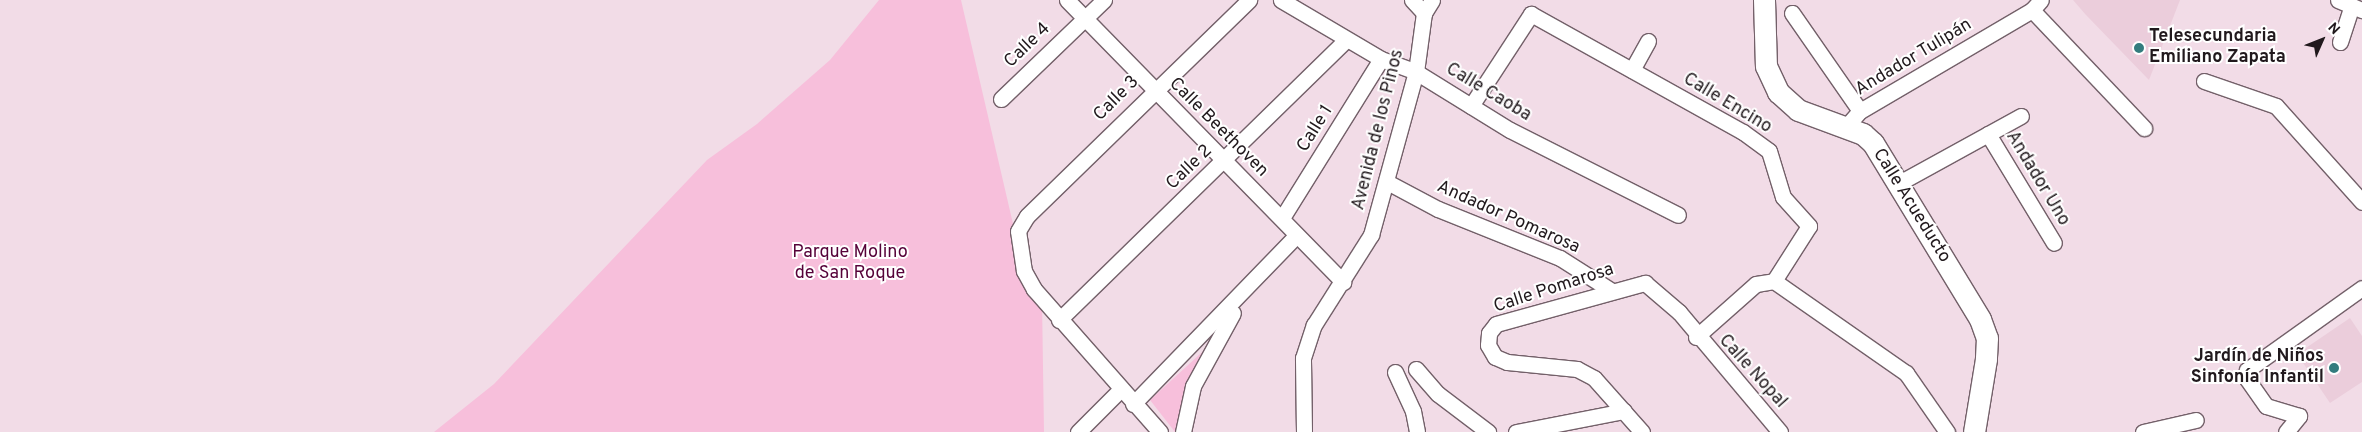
<!DOCTYPE html>
<html>
<head>
<meta charset="utf-8">
<style>
  body { margin:0 }
  #map { position:relative; width:2362px; height:432px; overflow:hidden; background:#f2dce7; font-family:Overpass,sans-serif }
  div>[style] { position:absolute }
  .built>* { inset:0; background:#ebcddb }
  .green>* { inset:0; background:#f7bfdb }
  .roads { filter:drop-shadow(1px 0 #736069) drop-shadow(-1px 0 #736069) drop-shadow(0 1px #736069) drop-shadow(0 -1px #736069) }
  .street>* { height:15px; margin:-7.5px; padding:0 7.5px; transform-origin:7.5px; border-radius:7.5px; background:#fff }
  .secondary>* { height:21px; margin:-10.5px; padding:0 10.5px; transform-origin:10.5px; border-radius:10.5px; background:#fff }
  .dots>* { width:14px; height:14px; translate:-50% -50%; box-sizing:border-box; border:2px solid #fff; border-radius:50% }
  span { translate:-50% -50%; white-space:nowrap; text-align:center; line-height:1.15; -webkit-text-stroke:4px #fff; paint-order:stroke }
  .poi-label { font-size:18px; color:#21191d; font-weight:700 }
  .left { translate:0 -50%; text-align:left }
  .right { translate:-100% -50%; text-align:right }
  .street-label { font-size:18px; color:#21191d }
  .park-label { font-size:18px; color:#560239 }
  .north { position:absolute; left:2297px; top:15px; width:50px; height:50px; -webkit-text-stroke:4px #fff; paint-order:stroke; rotate:46deg; font-size:14px; font-weight:700; line-height:20px; text-align:center; color:#21191d }
  .north::after { content:''; display:block; margin:auto; width:18px; height:22px; background:#21191d; clip-path:polygon(50% 0,100% 100%,50% 72%,0 100%) }
</style>
</head>
<body>
<div id="map">
  <div class="built">
    <i style="clip-path:polygon(2073px 0,2180px 0,2149px 80px,2086px 15px)"></i>
    <i style="clip-path:polygon(2350px 318px,2362px 336px,2362px 382px,2330px 403px,2297px 354px)"></i>
  </div>
  <div class="green">
    <i style="clip-path:polygon(879px 0,961px 0,1017px 241px,1042px 301px,1044px 432px,434px 432px,494px 384px,707px 160px,757px 124px,830px 60px)"></i>
    <i style="clip-path:polygon(1224px 332px,1195px 383px,1186px 432px,1175px 432px,1150px 400px)"></i>
  </div>
  <div class="roads">
    <div class="street">
      <i style="left:1067px;top:0;width:395px;rotate:45.6deg"></i>
      <i style="left:1281px;top:0;width:116px;rotate:30.5deg"></i>
      <i style="left:1381px;top:59px;width:37px;rotate:20deg"></i>
      <i style="left:1416px;top:72px;width:110px;rotate:31.7deg"></i>
      <i style="left:1510px;top:130px;width:188px;rotate:26.8deg"></i>
      <i style="left:1412px;top:0;width:18px;rotate:47deg"></i>
      <i style="left:2338px;top:0;width:26px;rotate:23deg"></i>
      <i style="left:2032px;top:10px;width:163px;rotate:46.5deg"></i>
      <i style="left:1792px;top:13px;width:119px;rotate:55.2deg"></i>
      <i style="left:2340px;top:42px;width:38px;rotate:-72deg"></i>
      <i style="left:1632px;top:70px;width:33px;rotate:-61deg"></i>
      <i style="left:2204px;top:81px;width:76px;rotate:19.1deg"></i>
      <i style="left:2276px;top:106px;width:129px;rotate:48.1deg"></i>
      <i style="left:1001px;top:99px;width:143px;rotate:-43.9deg"></i>
      <i style="left:1471px;top:106px;width:110px;rotate:-56.9deg"></i>
      <i style="left:1531px;top:14px;width:243px;rotate:29.1deg"></i>
      <i style="left:1743px;top:132px;width:32px;rotate:36deg"></i>
      <i style="left:1769px;top:151px;width:48px;rotate:73.1deg"></i>
      <i style="left:1783px;top:197px;width:39px;rotate:48deg"></i>
      <i style="left:1809px;top:226px;width:65px;rotate:122.5deg"></i>
      <i style="left:1845px;top:128px;width:23px;rotate:-49deg"></i>
      <i style="left:1860px;top:111px;width:199px;rotate:-30.4deg"></i>
      <i style="left:2032px;top:10px;width:13px;rotate:-48deg"></i>
      <i style="left:1988px;top:134px;width:127px;rotate:58.8deg"></i>
      <i style="left:1389px;top:183px;width:55px;rotate:28deg"></i>
      <i style="left:1438px;top:209px;width:131px;rotate:21.9deg"></i>
      <i style="left:1560px;top:258px;width:62px;rotate:32.4deg"></i>
      <i style="left:1899px;top:183px;width:139px;rotate:-28.8deg"></i>
      <i style="left:1282px;top:218px;width:187px;rotate:-58.1deg"></i>
      <i style="left:1059px;top:320px;width:401px;rotate:-44.3deg"></i>
      <i style="left:1696px;top:337px;width:80px;rotate:-41.5deg"></i>
      <i style="left:1756px;top:284px;width:18px;rotate:-9deg"></i>
      <i style="left:1774px;top:281px;width:161px;rotate:34.9deg"></i>
      <i style="left:1906px;top:373px;width:72px;rotate:55.2deg"></i>
      <i style="left:1416px;top:369px;width:33px;rotate:49deg"></i>
      <i style="left:1438px;top:394px;width:63px;rotate:37.2deg"></i>
      <i style="left:1395px;top:372px;width:43px;rotate:65.2deg"></i>
      <i style="left:1413px;top:411px;width:21px;rotate:79deg"></i>
      <i style="left:1133px;top:404px;width:235px;rotate:-45.9deg"></i>
      <i style="left:1078px;top:432px;width:59px;rotate:-45deg"></i>
      <i style="left:1160px;top:432px;width:191px;rotate:-131.4deg"></i>
      <i style="left:1034px;top:289px;width:21px;rotate:-119deg"></i>
      <i style="left:1024px;top:271px;width:40px;rotate:-98.5deg"></i>
      <i style="left:1018px;top:231px;width:17px;rotate:-59deg"></i>
      <i style="left:1027px;top:216px;width:310px;rotate:-44.2deg"></i>
      <i style="left:1183px;top:432px;width:47px;rotate:-77.7deg"></i>
      <i style="left:1193px;top:386px;width:83px;rotate:-61.3deg"></i>
      <i style="left:1304px;top:432px;width:74px;rotate:-90.8deg"></i>
      <i style="left:1303px;top:358px;width:35px;rotate:-72deg"></i>
      <i style="left:1314px;top:325px;width:107px;rotate:-57.7deg"></i>
      <i style="left:1371px;top:235px;width:169px;rotate:-74.6deg"></i>
      <i style="left:1416px;top:72px;width:60px;rotate:-82.3deg"></i>
      <i style="left:1424px;top:13px;width:15px;rotate:-58deg"></i>
      <i style="left:1516px;top:432px;width:110px;rotate:-11deg"></i>
      <i style="left:1642px;top:432px;width:72px;rotate:-131.6deg"></i>
      <i style="left:1594px;top:378px;width:19px;rotate:-152deg"></i>
      <i style="left:1577px;top:369px;width:70px;rotate:-174.3deg"></i>
      <i style="left:1507px;top:362px;width:13px;rotate:-157deg"></i>
      <i style="left:1495px;top:357px;width:14px;rotate:-120deg"></i>
      <i style="left:1488px;top:345px;width:12px;rotate:-85deg"></i>
      <i style="left:1489px;top:333px;width:11px;rotate:-52deg"></i>
      <i style="left:1496px;top:324px;width:155px;rotate:-15.4deg"></i>
      <i style="left:1645px;top:283px;width:45px;rotate:40.5deg"></i>
      <i style="left:1679px;top:312px;width:157px;rotate:49.9deg"></i>
      <i style="left:2143px;top:432px;width:54px;rotate:-12.8deg"></i>
      <i style="left:2286px;top:432px;width:21px;rotate:-51deg"></i>
      <i style="left:2299px;top:416px;width:34px;rotate:-163deg"></i>
      <i style="left:2266px;top:406px;width:33px;rotate:-125deg"></i>
      <i style="left:2247px;top:379px;width:9px;rotate:-90deg"></i>
      <i style="left:2247px;top:370px;width:141px;rotate:-35.5deg"></i>
    </div>
    <div class="secondary">
      <i style="left:1764px;top:0;width:66px;rotate:88.3deg"></i>
      <i style="left:1766px;top:66px;width:29px;rotate:65deg"></i>
      <i style="left:1778px;top:92px;width:27px;rotate:42deg"></i>
      <i style="left:1798px;top:110px;width:69px;rotate:20.3deg"></i>
      <i style="left:1863px;top:134px;width:13px;rotate:42deg"></i>
      <i style="left:1873px;top:143px;width:206px;rotate:58.7deg"></i>
      <i style="left:1980px;top:319px;width:20px;rotate:70deg"></i>
      <i style="left:1987px;top:338px;width:21px;rotate:93deg"></i>
      <i style="left:1986px;top:359px;width:74px;rotate:99.3deg"></i>
    </div>
  </div>
  <div class="dots">
    <i style="left:2139px;top:48px;background:#337c7e"></i>
    <i style="left:2334px;top:368px;background:#337c7e"></i>
  </div>
  <div class="poi-label">
    <span class="left" style="left:2149px;top:48px">Telesecundaria<br>Emiliano Zapata</span>
    <span class="right" style="left:2324px;top:368px">Jardín de Niños<br>Sinfonía Infantil</span>
  </div>
  <div class="street-label">
    <span style="left:1028px;top:46px;rotate:-44deg">Calle 4</span>
    <span style="left:1914px;top:58px;rotate:-31deg">Andador Tulipán</span>
    <span style="left:1488px;top:93px;rotate:31deg">Calle Caoba</span>
    <span style="left:1117px;top:99px;rotate:-45deg">Calle 3</span>
    <span style="left:1727px;top:104px;rotate:31deg">Calle Encino</span>
    <span style="left:1218px;top:128px;rotate:45deg">Calle Beethoven</span>
    <span style="left:1316px;top:129px;rotate:-58deg">Calle 1</span>
    <span style="left:1379px;top:130px;rotate:-76deg">Avenida de los Pinos</span>
    <span style="left:1190px;top:168px;rotate:-44deg">Calle 2</span>
    <span style="left:2037px;top:179px;rotate:59deg">Andador Uno</span>
    <span style="left:1911px;top:206px;rotate:58deg">Calle Acueducto</span>
    <span style="left:1508px;top:218px;rotate:24deg">Andador Pomarosa</span>
    <span style="left:1554px;top:289px;rotate:-18deg">Calle Pomarosa</span>
    <span style="left:1752px;top:372px;rotate:48deg">Calle Nopal</span>
  </div>
  <div class="park-label">
    <span style="left:850px;top:264px">Parque Molino<br>de San Roque</span>
  </div>
  <div class="north">N</div>
</div>
</body>
</html>
